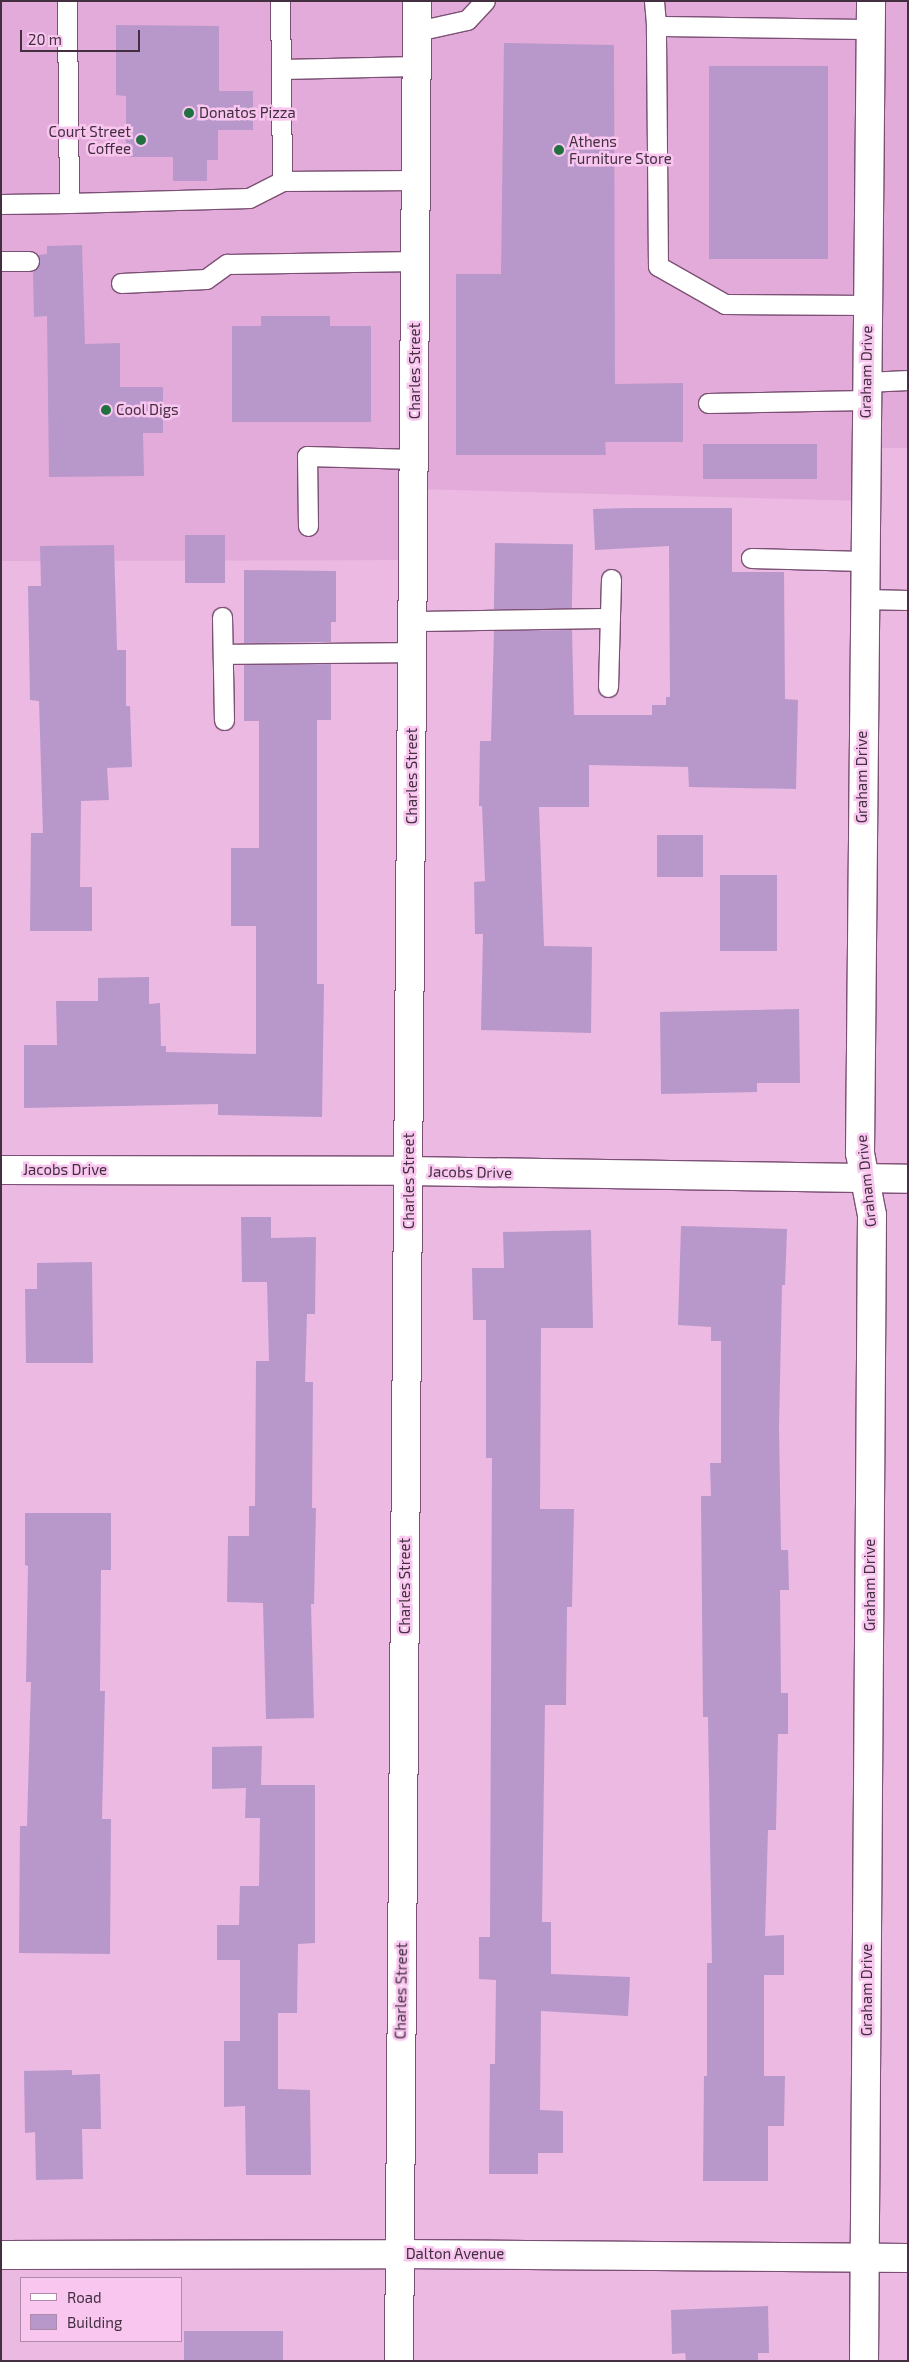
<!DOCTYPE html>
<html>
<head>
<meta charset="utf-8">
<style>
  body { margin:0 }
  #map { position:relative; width:909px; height:2362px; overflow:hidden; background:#ebb9e2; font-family:"Exo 2",sans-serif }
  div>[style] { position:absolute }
  .built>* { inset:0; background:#e3abd9 }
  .building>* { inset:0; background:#b898ca; transform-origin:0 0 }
  .roads { filter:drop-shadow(1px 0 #7b5074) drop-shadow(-1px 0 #7b5074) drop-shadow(0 1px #7b5074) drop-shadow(0 -1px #7b5074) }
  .service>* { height:19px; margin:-9.5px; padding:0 9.5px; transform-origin:9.5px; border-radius:9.5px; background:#fff }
  .minor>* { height:28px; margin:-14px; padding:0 14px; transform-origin:14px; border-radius:14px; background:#fff }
  .dots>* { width:14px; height:14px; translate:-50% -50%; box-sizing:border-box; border:2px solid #f8c6ef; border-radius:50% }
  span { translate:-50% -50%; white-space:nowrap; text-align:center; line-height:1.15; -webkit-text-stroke:5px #f8c6ef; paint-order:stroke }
  .poi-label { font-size:15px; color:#432f40 }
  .left { translate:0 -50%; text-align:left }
  .right { translate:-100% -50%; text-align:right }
  .street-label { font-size:15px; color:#432f40 }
  .frame { position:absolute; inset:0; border:2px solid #432f40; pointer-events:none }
  .legend { position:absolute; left:20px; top:2277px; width:162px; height:65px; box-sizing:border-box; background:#f8c6ef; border:1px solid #b08aa9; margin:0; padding:6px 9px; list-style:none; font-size:15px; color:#432f40 }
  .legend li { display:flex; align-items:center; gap:10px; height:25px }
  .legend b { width:25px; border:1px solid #b08aa9 }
  .scale { position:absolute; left:20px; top:30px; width:120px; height:22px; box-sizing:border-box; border:2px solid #432f40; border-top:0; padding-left:6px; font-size:15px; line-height:18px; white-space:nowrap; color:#432f40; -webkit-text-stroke:4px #f8c6ef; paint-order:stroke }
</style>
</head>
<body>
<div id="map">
  <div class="built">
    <i style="clip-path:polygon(1px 1px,908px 1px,908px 448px,865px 448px,864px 501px,414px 489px,413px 560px,1px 561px)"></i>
  </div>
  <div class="building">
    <i style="clip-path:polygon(116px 25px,219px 26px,219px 91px,253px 91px,253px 130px,218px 130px,218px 160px,207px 160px,207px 181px,173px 181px,173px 157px,126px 157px,126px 96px,116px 95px)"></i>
    <i style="clip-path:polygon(504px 43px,614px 45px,615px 384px,683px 383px,683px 442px,605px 442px,606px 455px,456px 455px,456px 274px,501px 274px)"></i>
    <i style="left:709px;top:66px;width:119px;height:193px"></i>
    <i style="clip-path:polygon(82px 245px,85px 344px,120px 343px,120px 387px,163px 387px,163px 433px,143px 433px,144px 476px,49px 477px,47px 316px,34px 317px,33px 272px,39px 266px,38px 255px,47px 254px,47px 246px)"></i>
    <i style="clip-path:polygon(261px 316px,330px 316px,330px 326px,371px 326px,371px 422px,232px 422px,232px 326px,261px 326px)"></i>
    <i style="left:703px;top:444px;width:114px;height:35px"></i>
    <i style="clip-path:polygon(630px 508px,732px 508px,732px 572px,784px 572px,785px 699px,798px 700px,796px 789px,689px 787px,688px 767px,589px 765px,589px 807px,539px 807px,544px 946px,592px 947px,591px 1033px,481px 1030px,483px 934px,475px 934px,474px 882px,485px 881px,482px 806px,479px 806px,480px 741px,491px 741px,494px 631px,572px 630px,574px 715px,652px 715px,652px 705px,666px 705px,666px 697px,670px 697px,669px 546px,595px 550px,593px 509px)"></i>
    <i style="left:185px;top:535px;width:40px;height:48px"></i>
    <i style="left:495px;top:543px;width:78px;height:66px;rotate:1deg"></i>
    <i style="clip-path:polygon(114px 545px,117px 650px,126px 650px,126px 706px,130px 706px,132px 767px,107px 768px,109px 800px,81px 801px,80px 887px,92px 887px,92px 931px,30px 931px,31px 833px,43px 833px,39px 701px,30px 700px,28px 586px,41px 586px,40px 546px)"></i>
    <i style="clip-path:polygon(244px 570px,336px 571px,336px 622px,331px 622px,331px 642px,244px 643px)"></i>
    <i style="clip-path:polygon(331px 664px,331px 720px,317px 720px,317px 984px,324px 984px,322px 1117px,218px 1115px,218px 1104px,24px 1108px,24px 1045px,57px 1045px,56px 1001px,98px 1001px,98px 978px,149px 977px,149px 1004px,160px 1003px,161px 1046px,166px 1046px,166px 1052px,256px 1054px,256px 926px,231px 926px,231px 848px,259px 848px,259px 721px,244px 721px,244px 665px)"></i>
    <i style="left:657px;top:835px;width:46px;height:42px"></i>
    <i style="left:720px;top:875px;width:57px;height:76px"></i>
    <i style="clip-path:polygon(799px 1009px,800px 1083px,757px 1083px,757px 1092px,661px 1094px,660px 1012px)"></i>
    <i style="clip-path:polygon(241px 1217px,271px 1217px,271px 1238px,316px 1237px,315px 1314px,307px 1314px,305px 1382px,313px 1382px,312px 1508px,316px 1508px,314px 1604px,311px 1604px,314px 1718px,266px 1719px,263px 1603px,227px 1602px,228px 1536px,249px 1536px,249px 1506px,255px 1506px,256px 1361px,269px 1361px,267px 1282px,242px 1282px)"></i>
    <i style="clip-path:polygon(681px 1226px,787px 1229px,785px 1285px,782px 1285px,779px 1427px,781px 1550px,788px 1550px,789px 1590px,780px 1590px,781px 1693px,788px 1693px,788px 1734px,778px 1734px,776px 1830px,768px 1830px,765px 1936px,784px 1935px,784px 1975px,764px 1975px,764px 2076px,785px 2076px,784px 2126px,768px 2126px,768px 2181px,703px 2181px,704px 2076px,707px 2076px,707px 1963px,712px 1963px,708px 1717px,703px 1717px,701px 1496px,711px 1496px,710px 1463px,721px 1463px,721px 1341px,711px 1341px,711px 1327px,678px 1325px)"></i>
    <i style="clip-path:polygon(591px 1230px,593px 1328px,541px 1328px,540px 1509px,574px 1509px,572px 1607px,567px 1607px,566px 1705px,545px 1705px,542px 1922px,551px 1922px,551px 1974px,630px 1977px,628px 2016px,541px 2011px,540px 2110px,563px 2111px,563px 2153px,538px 2153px,538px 2174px,489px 2174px,490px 2064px,495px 2064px,496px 1980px,479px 1979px,479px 1937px,490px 1937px,492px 1458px,486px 1458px,486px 1320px,473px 1320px,472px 1268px,504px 1268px,503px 1232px)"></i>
    <i style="clip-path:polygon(92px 1262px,93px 1363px,26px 1363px,25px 1289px,37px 1289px,37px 1263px)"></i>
    <i style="clip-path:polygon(25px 1513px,111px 1513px,111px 1570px,101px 1570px,100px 1691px,105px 1691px,102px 1819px,111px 1819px,110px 1954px,19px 1953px,20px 1826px,27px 1826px,31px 1682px,26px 1682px,28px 1566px,25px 1565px)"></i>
    <i style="clip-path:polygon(262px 1746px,261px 1785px,315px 1785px,315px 1943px,298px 1944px,297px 2013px,278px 2013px,278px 2089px,310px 2090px,311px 2175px,246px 2175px,245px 2106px,224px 2107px,224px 2041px,240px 2041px,240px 1960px,217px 1960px,217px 1925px,239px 1925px,240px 1886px,259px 1886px,260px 1818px,245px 1818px,246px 1788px,212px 1789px,212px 1747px)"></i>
    <i style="clip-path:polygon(72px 2070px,72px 2075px,100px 2074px,101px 2129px,82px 2129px,83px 2179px,36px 2180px,35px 2132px,25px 2133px,24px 2071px)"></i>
    <i style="clip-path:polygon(768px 2306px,769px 2353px,758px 2353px,758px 2361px,686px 2361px,685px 2353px,672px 2354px,671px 2310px)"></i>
    <i style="left:184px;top:2331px;width:99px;height:30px"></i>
  </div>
  <div class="roads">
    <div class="service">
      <i style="left:654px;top:1px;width:25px;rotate:85deg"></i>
      <i style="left:417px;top:31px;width:51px;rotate:-12.4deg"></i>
      <i style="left:467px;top:20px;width:26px;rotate:-47deg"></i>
      <i style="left:281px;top:69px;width:136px;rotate:-1.3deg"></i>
      <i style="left:282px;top:181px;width:134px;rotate:-0.4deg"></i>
      <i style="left:69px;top:203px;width:180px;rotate:-1.6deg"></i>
      <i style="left:249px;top:198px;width:37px;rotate:-27deg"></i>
      <i style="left:282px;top:181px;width:180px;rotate:-90.6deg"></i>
      <i style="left:1px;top:204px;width:68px;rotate:-0.8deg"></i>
      <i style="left:69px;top:203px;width:202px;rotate:-90.6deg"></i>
      <i style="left:1px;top:261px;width:28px"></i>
      <i style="left:121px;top:283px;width:85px;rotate:-2.7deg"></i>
      <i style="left:206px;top:279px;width:26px;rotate:-36deg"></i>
      <i style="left:227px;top:264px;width:189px;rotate:-0.9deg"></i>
      <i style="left:867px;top:305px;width:142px;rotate:-179.6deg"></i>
      <i style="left:725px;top:304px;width:77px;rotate:-150.4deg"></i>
      <i style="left:658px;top:266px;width:240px;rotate:-90.5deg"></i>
      <i style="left:656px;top:26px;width:215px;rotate:0.8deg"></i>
      <i style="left:866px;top:382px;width:42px;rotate:-2.7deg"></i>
      <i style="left:708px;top:403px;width:158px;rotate:-1.1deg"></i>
      <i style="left:308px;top:526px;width:70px;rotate:-90.8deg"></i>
      <i style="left:307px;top:456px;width:107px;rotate:1.6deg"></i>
      <i style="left:751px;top:558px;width:112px;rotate:1.5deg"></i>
      <i style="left:863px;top:599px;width:45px;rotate:1.3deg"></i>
      <i style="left:222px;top:617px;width:103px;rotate:88.9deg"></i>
      <i style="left:413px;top:621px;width:197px;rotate:-0.9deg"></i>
      <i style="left:223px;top:654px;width:190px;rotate:-0.6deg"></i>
      <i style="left:608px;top:687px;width:108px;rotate:-88.4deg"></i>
    </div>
    <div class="minor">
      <i style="left:1px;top:1170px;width:408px;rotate:0.1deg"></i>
      <i style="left:409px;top:1171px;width:499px;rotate:0.9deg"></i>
      <i style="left:1px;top:2255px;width:397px;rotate:-0.1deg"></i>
      <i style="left:398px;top:2254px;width:510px;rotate:0.45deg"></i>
      <i style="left:399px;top:2361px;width:2360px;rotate:-89.56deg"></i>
      <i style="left:864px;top:2361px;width:1146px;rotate:-89.6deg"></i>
      <i style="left:872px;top:1215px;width:63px;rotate:-101deg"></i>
      <i style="left:860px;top:1153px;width:1152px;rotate:-89.45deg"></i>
    </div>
  </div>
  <div class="dots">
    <i style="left:189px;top:113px;background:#217040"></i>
    <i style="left:141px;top:140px;background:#217040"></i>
    <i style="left:559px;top:150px;background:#217040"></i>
    <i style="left:106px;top:410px;background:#217040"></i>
  </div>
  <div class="poi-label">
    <span class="left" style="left:199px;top:113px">Donatos Pizza</span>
    <span class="right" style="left:131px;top:140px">Court Street<br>Coffee</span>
    <span class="left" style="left:569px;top:150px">Athens<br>Furniture Store</span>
    <span class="left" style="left:116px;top:410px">Cool Digs</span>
  </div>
  <div class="street-label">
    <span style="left:415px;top:371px;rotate:-90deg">Charles Street</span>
    <span style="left:866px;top:372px;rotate:-89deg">Graham Drive</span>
    <span style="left:412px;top:776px;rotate:-90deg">Charles Street</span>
    <span style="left:862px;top:777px;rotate:-90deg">Graham Drive</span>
    <span style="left:65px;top:1170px">Jacobs Drive</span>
    <span style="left:470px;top:1172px;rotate:1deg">Jacobs Drive</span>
    <span style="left:409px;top:1181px;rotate:-90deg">Charles Street</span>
    <span style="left:866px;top:1181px;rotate:-96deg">Graham Drive</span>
    <span style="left:870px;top:1585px;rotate:-90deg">Graham Drive</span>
    <span style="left:405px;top:1586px;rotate:-90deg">Charles Street</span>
    <span style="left:867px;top:1990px;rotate:-90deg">Graham Drive</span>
    <span style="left:401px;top:1991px;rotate:-89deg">Charles Street</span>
    <span style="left:455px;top:2254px">Dalton Avenue</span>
  </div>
  <div class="frame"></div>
  <ul class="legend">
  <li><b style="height:6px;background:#fff"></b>Road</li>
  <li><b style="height:14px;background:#b898ca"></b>Building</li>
  </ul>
  <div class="scale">20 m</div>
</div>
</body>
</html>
